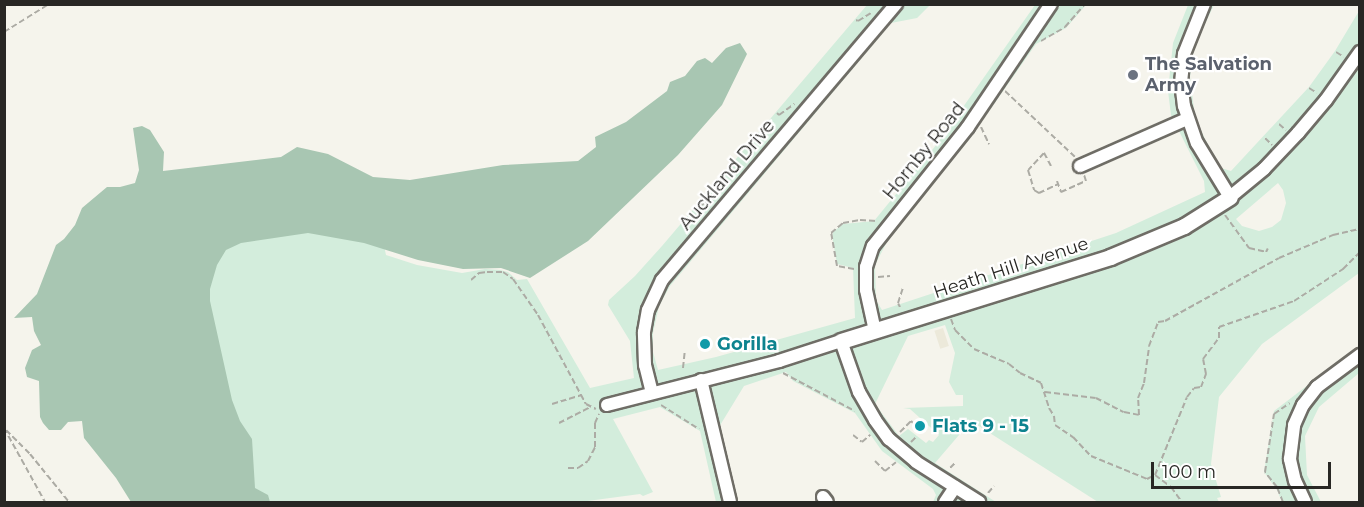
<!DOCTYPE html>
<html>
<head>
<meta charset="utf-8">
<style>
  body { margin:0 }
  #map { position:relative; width:1364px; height:507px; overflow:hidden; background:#f5f4ec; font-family:Montserrat,sans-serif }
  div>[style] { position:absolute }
  .built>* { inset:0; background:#ece9da; transform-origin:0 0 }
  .green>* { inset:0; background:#d3eddc }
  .forest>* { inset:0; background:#a8c6b2 }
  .path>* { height:2px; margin-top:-1px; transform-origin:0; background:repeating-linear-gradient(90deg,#acaba4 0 6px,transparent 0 9px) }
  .roads { filter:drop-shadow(2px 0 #6f6d66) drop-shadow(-2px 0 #6f6d66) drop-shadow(0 2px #6f6d66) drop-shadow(0 -2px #6f6d66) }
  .minor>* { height:12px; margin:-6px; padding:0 6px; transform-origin:6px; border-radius:6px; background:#fff }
  .tertiary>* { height:15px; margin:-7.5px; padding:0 7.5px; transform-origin:7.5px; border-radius:7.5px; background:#fff }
  .dots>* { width:16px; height:16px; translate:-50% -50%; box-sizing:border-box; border:3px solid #fff; border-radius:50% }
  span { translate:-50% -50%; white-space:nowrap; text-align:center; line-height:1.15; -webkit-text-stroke:4.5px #fff; paint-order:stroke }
  .worship-label { font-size:18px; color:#5b616d; font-weight:700 }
  .left { translate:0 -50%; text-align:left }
  .street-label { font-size:18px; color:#282724 }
  .culture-label { font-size:18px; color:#0d838f; font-weight:700 }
  .frame { position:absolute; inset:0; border:6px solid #282724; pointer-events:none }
  .scale { position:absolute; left:1151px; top:462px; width:180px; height:27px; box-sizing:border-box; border:3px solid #282724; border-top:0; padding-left:8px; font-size:18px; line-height:21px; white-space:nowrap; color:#282724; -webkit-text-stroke:4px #fff; paint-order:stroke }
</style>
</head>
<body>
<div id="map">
  <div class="built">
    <i style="left:943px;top:328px;width:19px;height:9px;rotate:72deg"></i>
  </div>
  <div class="green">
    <i style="clip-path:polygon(evenodd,867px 5px,930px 5px,917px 18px,891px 23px,670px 286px,659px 306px,653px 333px,653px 352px,658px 370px,716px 357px,855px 318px,853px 268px,837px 264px,832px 236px,833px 232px,843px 224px,874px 221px,937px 144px,1035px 5px,1086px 5px,1066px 28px,1036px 44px,970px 138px,891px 234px,875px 265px,876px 300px,882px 310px,1116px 233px,1205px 192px,1204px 181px,1171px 115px,1168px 91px,1173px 43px,1188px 5px,1214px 5px,1194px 47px,1190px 77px,1195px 117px,1205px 139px,1221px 168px,1231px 171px,1309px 87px,1335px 51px,1359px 11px,1359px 273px,1262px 344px,1219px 397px,1211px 464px,1221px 497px,1217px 498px,1219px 502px,1098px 502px,971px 421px,935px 463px,996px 502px,933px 502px,936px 495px,933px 489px,882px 451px,855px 413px,793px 381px,786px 372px,744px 386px,719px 427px,737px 502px,716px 502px,700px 431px,660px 407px,613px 419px,653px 492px,643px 496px,640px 494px,580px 502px,256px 502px,183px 234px,378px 217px,386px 255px,417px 265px,462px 273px,485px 269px,500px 270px,508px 272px,517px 280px,527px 279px,590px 388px,634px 378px,630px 341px,608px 305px,609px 300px,635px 276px,662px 246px,867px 5px,1278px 183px,1283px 190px,1286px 203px,1281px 220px,1272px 227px,1259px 231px,1242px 226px,1236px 219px,1278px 183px,867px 5px,945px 325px,955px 353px,949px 382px,956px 395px,963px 395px,963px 406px,903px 408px,910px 409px,939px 435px,933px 442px,929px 440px,926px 443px,908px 429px,899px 436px,875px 404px,908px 336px,945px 325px)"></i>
    <i style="clip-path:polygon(1359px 346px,1359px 373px,1319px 407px,1305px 436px,1307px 475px,1321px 502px,1282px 502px,1277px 490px,1264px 472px,1274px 411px)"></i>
  </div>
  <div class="forest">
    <i style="clip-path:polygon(740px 43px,747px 54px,722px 105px,678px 155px,588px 241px,530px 278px,501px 268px,463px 269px,418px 260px,364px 243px,308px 233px,241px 243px,226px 250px,217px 265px,210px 289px,210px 301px,232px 400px,240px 421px,252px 439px,255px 488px,268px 495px,270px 502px,131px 502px,116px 478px,84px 438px,82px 421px,68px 422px,61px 430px,49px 430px,43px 423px,40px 417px,39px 381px,27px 377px,25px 368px,32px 350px,41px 345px,34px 331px,32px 317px,14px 318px,37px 294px,56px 245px,64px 239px,75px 225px,82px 208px,107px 187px,120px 187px,135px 183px,139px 170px,133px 128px,142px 126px,150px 130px,164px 152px,163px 171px,281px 157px,297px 147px,328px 154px,373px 177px,410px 180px,503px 165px,578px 161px,596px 147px,595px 137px,626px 122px,667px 91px,670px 82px,685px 76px,697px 61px,705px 58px,712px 63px,726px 48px)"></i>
  </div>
  <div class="path">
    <i style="left:856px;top:20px;width:2px;rotate:27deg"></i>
    <i style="left:858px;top:21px;width:15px;rotate:-32deg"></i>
    <i style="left:4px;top:32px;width:53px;rotate:-31.9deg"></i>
    <i style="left:1041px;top:41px;width:28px;rotate:-30deg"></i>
    <i style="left:1065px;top:27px;width:30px;rotate:-49deg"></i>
    <i style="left:1336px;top:52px;width:9px;rotate:32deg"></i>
    <i style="left:1309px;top:88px;width:9px;rotate:32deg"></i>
    <i style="left:1005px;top:91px;width:96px;rotate:43.3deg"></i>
    <i style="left:777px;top:113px;width:3px;rotate:45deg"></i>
    <i style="left:779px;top:115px;width:19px;rotate:-36deg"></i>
    <i style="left:1279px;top:124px;width:9px;rotate:41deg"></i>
    <i style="left:981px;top:127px;width:19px;rotate:65deg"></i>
    <i style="left:1265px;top:138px;width:10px;rotate:45deg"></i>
    <i style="left:1051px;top:166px;width:15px;rotate:-118deg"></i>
    <i style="left:1044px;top:153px;width:23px;rotate:133deg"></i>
    <i style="left:1028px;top:170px;width:21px;rotate:73deg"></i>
    <i style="left:1034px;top:190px;width:6px;rotate:31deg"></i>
    <i style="left:1039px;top:193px;width:21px;rotate:-25deg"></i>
    <i style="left:1057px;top:181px;width:12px;rotate:70deg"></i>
    <i style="left:1061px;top:192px;width:27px;rotate:-24deg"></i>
    <i style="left:1086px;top:181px;width:6px;rotate:-108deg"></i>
    <i style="left:700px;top:203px;width:3px;rotate:45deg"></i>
    <i style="left:702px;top:205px;width:18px;rotate:-34deg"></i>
    <i style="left:1225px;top:215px;width:41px;rotate:54deg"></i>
    <i style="left:1249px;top:248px;width:17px;rotate:13deg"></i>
    <i style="left:1266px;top:252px;width:4px;rotate:-63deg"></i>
    <i style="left:854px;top:269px;width:17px;rotate:-170deg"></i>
    <i style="left:837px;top:266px;width:34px;rotate:-100deg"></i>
    <i style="left:831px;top:233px;width:16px;rotate:-40deg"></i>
    <i style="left:843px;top:223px;width:17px;rotate:-10deg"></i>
    <i style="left:860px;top:220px;width:17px;rotate:3deg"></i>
    <i style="left:878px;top:277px;width:12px;rotate:-5deg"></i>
    <i style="left:471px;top:280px;width:11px;rotate:-41deg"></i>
    <i style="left:479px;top:273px;width:8px;rotate:-7deg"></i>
    <i style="left:487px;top:272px;width:16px"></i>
    <i style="left:503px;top:272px;width:12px;rotate:35deg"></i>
    <i style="left:513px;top:279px;width:44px;rotate:55.2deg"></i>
    <i style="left:538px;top:315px;width:101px;rotate:61.7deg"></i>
    <i style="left:586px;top:404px;width:11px;rotate:27deg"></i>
    <i style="left:900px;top:307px;width:4px;rotate:-117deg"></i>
    <i style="left:898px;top:303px;width:16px;rotate:-72deg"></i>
    <i style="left:951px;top:319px;width:12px;rotate:70deg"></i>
    <i style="left:955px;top:330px;width:27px;rotate:45deg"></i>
    <i style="left:974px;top:349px;width:38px;rotate:23deg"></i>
    <i style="left:1009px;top:364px;width:14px;rotate:39deg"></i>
    <i style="left:1020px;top:373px;width:23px;rotate:25deg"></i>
    <i style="left:1041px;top:383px;width:26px;rotate:72deg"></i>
    <i style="left:1049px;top:408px;width:9px;rotate:58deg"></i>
    <i style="left:1054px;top:416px;width:9px;rotate:84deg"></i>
    <i style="left:1055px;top:425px;width:22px;rotate:34deg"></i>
    <i style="left:1073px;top:437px;width:26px;rotate:47deg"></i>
    <i style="left:1091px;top:456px;width:61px;rotate:22.3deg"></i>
    <i style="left:1147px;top:479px;width:9px;rotate:-27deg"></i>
    <i style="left:1155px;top:475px;width:84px;rotate:-67.7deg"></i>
    <i style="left:1187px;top:397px;width:11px;rotate:-52deg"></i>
    <i style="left:1194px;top:388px;width:7px;rotate:-8deg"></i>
    <i style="left:1201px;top:387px;width:14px;rotate:-69deg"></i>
    <i style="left:1206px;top:374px;width:15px;rotate:-101deg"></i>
    <i style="left:1203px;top:359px;width:26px;rotate:-53deg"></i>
    <i style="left:1219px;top:338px;width:11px;rotate:-90deg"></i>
    <i style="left:1219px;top:327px;width:79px;rotate:-19.1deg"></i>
    <i style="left:1294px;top:301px;width:59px;rotate:-33.1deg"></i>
    <i style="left:1343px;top:269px;width:24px;rotate:-45deg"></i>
    <i style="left:683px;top:368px;width:18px;rotate:-84deg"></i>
    <i style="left:783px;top:373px;width:81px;rotate:27.8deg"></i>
    <i style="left:1045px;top:392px;width:51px;rotate:6.7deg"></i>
    <i style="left:1096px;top:398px;width:31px;rotate:27deg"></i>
    <i style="left:1124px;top:412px;width:15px;rotate:11deg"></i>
    <i style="left:1139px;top:415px;width:17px;rotate:-93deg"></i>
    <i style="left:1138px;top:398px;width:16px;rotate:-68deg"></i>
    <i style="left:1144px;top:383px;width:37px;rotate:-82deg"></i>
    <i style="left:1149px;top:346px;width:26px;rotate:-69deg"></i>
    <i style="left:1158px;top:322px;width:7px;rotate:-8deg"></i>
    <i style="left:1165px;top:321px;width:130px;rotate:-28.9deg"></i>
    <i style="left:1279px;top:258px;width:59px;rotate:-23.1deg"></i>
    <i style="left:1333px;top:235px;width:28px;rotate:-13deg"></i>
    <i style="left:552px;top:404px;width:31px;rotate:-17deg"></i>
    <i style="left:661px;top:405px;width:45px;rotate:32.3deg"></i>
    <i style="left:559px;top:423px;width:35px;rotate:-27deg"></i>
    <i style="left:4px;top:428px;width:85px;rotate:61deg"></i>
    <i style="left:6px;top:430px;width:34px;rotate:45deg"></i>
    <i style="left:30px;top:454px;width:62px;rotate:50.9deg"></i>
    <i style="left:900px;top:432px;width:16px;rotate:-45deg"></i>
    <i style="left:911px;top:421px;width:3px;rotate:45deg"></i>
    <i style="left:853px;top:435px;width:11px;rotate:38deg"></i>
    <i style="left:862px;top:442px;width:11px;rotate:-41deg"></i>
    <i style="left:911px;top:442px;width:8px;rotate:-45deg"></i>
    <i style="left:875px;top:461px;width:14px;rotate:45deg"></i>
    <i style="left:885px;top:471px;width:14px;rotate:-39deg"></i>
    <i style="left:568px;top:468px;width:10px"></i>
    <i style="left:578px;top:468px;width:12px;rotate:-35deg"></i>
    <i style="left:588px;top:461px;width:16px;rotate:-63deg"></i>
    <i style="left:595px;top:447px;width:24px;rotate:-90deg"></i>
    <i style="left:595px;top:423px;width:10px;rotate:-66deg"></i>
    <i style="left:950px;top:468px;width:7px;rotate:-45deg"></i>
    <i style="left:1155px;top:475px;width:20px;rotate:37deg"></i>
    <i style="left:1171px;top:487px;width:19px;rotate:54deg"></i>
    <i style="left:988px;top:493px;width:9px;rotate:-49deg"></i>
    <i style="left:1030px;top:502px;width:2px"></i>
    <i style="left:1283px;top:502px;width:16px;rotate:-112deg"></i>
    <i style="left:1277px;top:487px;width:19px;rotate:-129deg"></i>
    <i style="left:1265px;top:472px;width:59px;rotate:-81.2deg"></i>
    <i style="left:1274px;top:414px;width:19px;rotate:-35deg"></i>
  </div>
  <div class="roads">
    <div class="minor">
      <i style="left:1204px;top:4px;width:54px;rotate:111.8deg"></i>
      <i style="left:1184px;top:54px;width:28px;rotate:96deg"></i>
      <i style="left:1181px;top:82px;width:24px;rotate:83deg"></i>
      <i style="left:1184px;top:106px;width:39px;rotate:71deg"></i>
      <i style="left:1197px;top:143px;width:63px;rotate:58.6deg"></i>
      <i style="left:1230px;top:197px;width:44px;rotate:-39.5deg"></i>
      <i style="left:1264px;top:169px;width:50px;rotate:-46.6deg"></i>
      <i style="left:1298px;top:133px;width:43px;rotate:-49.7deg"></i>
      <i style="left:1326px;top:100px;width:59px;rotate:-54.7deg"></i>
      <i style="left:1080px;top:166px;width:117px;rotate:-23.7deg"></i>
      <i style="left:875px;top:331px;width:42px;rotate:-102.4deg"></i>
      <i style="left:866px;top:290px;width:23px;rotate:-90deg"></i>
      <i style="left:866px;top:267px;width:22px;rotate:-72deg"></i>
      <i style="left:873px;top:246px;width:152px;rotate:-51.4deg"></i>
      <i style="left:968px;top:127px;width:148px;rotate:-56deg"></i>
      <i style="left:701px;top:380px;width:125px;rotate:76.6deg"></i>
      <i style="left:652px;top:393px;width:29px;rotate:-104deg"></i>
      <i style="left:645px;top:365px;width:33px;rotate:-92deg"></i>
      <i style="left:644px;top:332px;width:22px;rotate:-80deg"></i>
      <i style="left:648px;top:310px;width:33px;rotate:-65deg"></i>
      <i style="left:662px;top:280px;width:362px;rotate:-49.7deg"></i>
      <i style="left:607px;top:405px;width:178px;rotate:-14.3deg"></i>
      <i style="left:779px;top:361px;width:65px;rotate:-17.9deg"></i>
      <i style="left:841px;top:341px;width:54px;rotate:70.6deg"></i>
      <i style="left:859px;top:392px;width:32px;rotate:60deg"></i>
      <i style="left:875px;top:420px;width:24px;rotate:54deg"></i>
      <i style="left:889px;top:439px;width:35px;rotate:40deg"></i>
      <i style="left:916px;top:462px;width:75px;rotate:32.4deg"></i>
      <i style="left:823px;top:497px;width:6px;rotate:51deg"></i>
      <i style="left:945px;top:502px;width:18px;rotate:-56deg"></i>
      <i style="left:1305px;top:502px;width:23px;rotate:-115deg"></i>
      <i style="left:1295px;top:481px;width:23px;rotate:-103deg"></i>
      <i style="left:1290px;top:459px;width:34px;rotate:-83deg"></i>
      <i style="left:1294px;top:425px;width:22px;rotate:-66deg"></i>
      <i style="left:1303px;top:405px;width:23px;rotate:-52deg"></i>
      <i style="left:1317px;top:387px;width:54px;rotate:-36.7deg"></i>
    </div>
    <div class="tertiary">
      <i style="left:841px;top:341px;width:282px;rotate:-17.3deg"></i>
      <i style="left:1110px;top:257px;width:80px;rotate:-22.7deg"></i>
      <i style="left:1184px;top:226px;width:54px;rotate:-32.2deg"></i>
    </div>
  </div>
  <div class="dots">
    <i style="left:1133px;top:75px;background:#6b7280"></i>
    <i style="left:705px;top:344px;background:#0f9aa8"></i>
    <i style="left:920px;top:426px;background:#0f9aa8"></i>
  </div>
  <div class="worship-label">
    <span class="left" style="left:1145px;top:75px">The Salvation<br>Army</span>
  </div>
  <div class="street-label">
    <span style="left:924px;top:151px;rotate:-51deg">Hornby Road</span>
    <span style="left:727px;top:175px;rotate:-50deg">Auckland Drive</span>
    <span style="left:1011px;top:268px;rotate:-18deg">Heath Hill Avenue</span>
  </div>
  <div class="culture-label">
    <span class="left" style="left:717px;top:344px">Gorilla</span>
    <span class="left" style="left:932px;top:426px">Flats 9 - 15</span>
  </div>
  <div class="frame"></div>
  <div class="scale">100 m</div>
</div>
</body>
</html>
